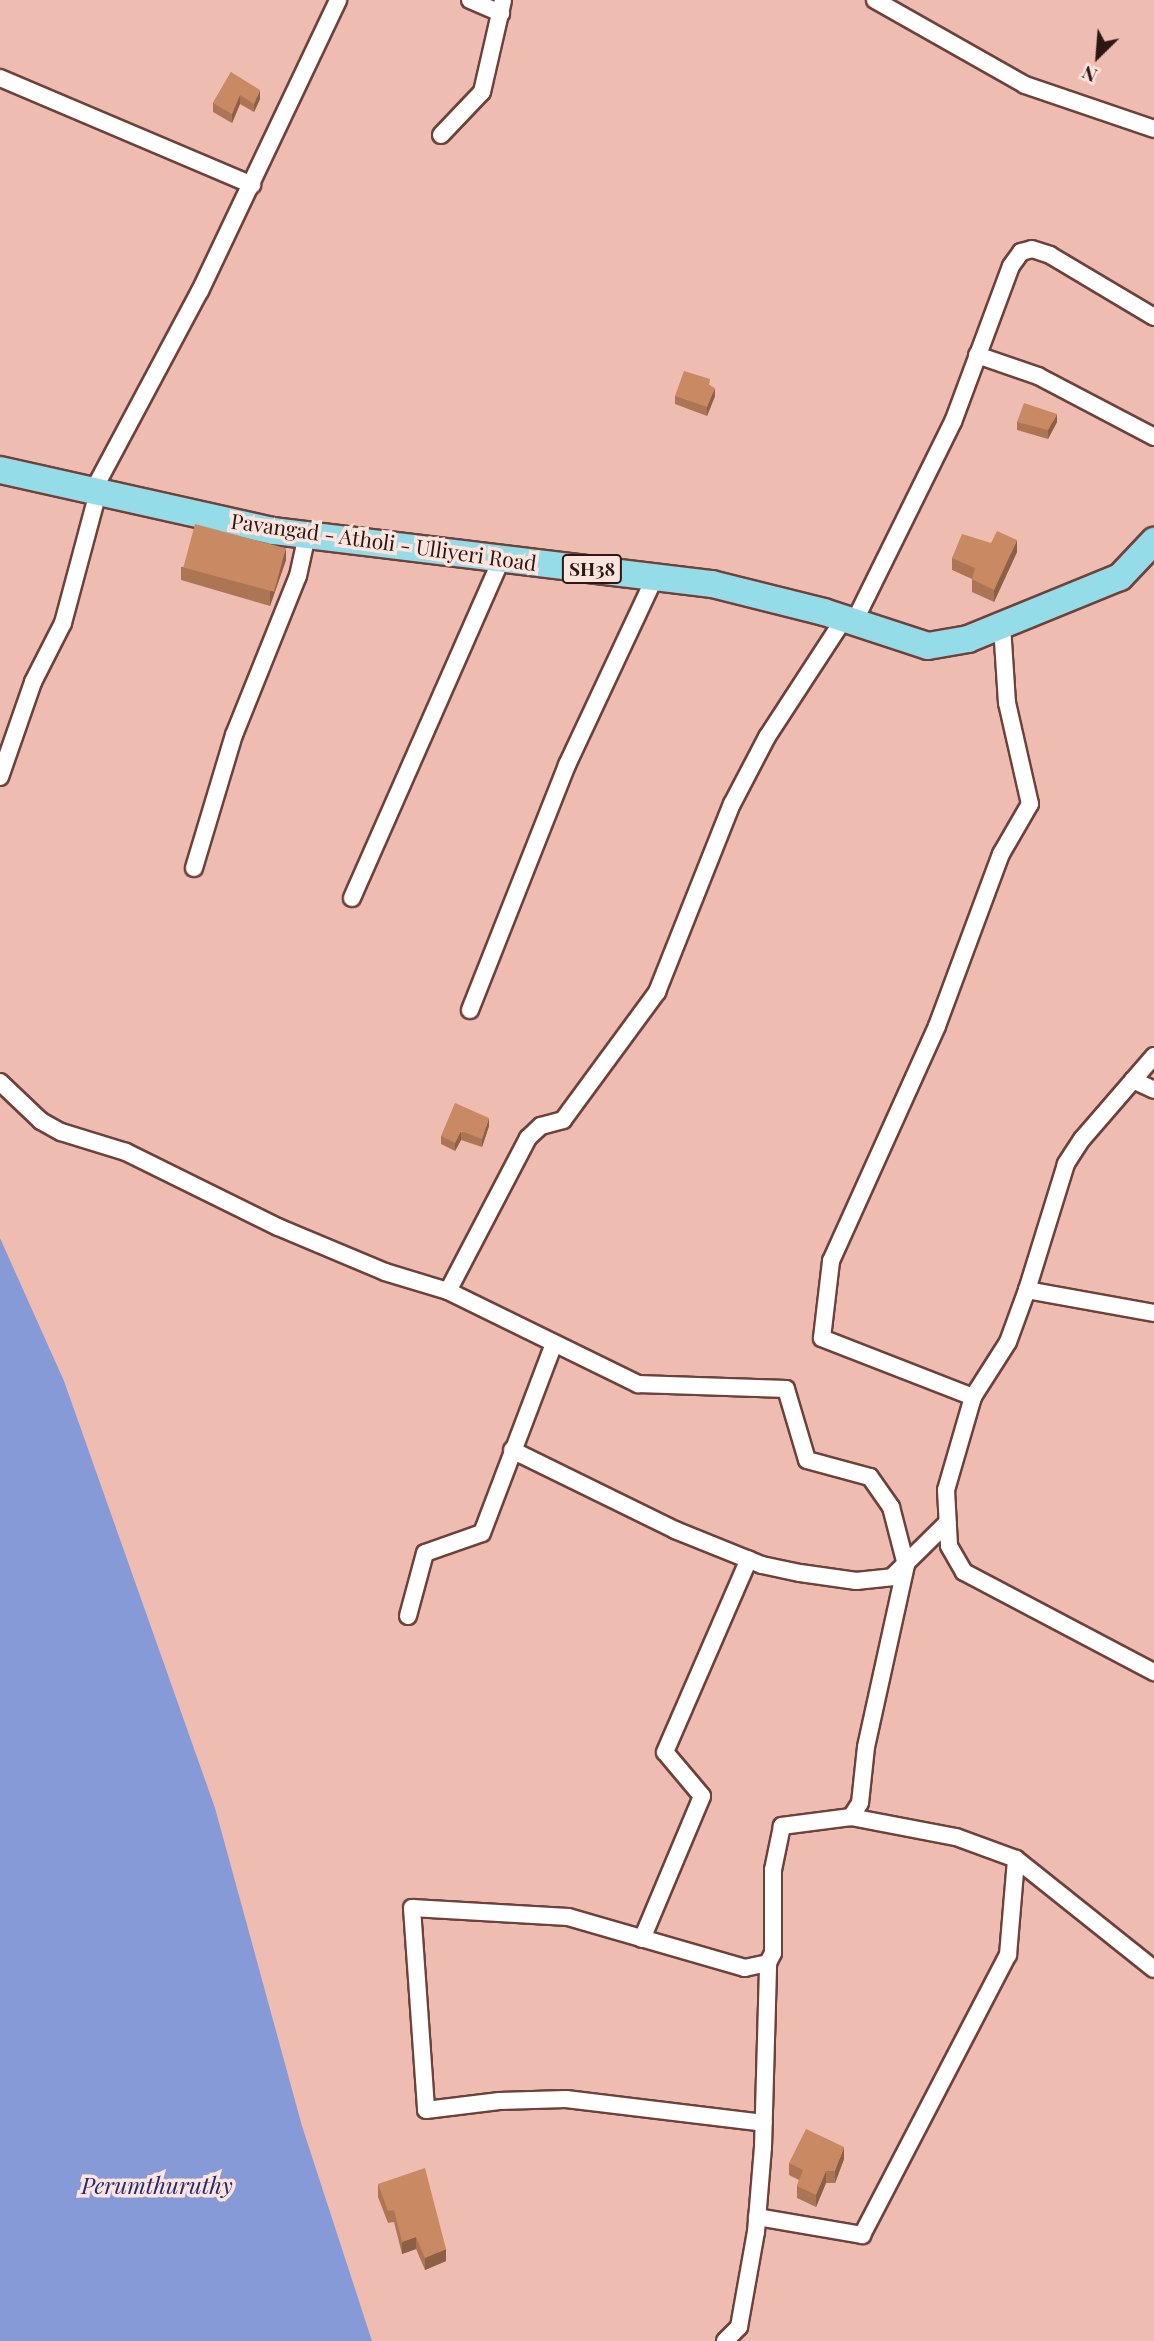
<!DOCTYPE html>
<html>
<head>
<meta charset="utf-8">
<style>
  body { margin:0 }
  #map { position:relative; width:1154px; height:2341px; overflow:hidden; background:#efbcb2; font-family:"Playfair Display",serif }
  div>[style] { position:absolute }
  .water>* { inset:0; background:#879ad8 }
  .roads { filter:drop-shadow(2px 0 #6d423b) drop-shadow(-2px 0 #6d423b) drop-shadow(0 2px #6d423b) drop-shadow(0 -2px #6d423b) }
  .street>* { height:16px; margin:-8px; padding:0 8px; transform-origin:8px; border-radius:8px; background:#fff }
  .primary>* { height:26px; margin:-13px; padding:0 13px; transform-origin:13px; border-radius:13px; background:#94dce8 }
  .wall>* { inset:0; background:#ac7655 }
  .shaded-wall>* { inset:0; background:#8c6045 }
  .building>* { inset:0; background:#c88963; transform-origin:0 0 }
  span { translate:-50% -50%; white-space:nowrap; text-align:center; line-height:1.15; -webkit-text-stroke:7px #ffe4de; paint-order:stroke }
  .shield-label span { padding:2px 5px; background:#ffe4de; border:2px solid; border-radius:5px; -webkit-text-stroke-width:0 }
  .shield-label { font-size:19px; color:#2b1815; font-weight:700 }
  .street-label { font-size:21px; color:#2b1815 }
  .water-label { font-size:23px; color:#202c74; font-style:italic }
  .north { position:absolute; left:1063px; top:21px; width:70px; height:70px; -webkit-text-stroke:5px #ffe4de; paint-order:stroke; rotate:205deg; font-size:19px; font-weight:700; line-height:28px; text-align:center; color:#2b1815 }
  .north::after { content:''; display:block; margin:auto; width:24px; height:32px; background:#2b1815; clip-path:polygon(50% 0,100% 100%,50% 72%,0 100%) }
</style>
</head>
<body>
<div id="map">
  <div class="water">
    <i style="clip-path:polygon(0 1238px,64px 1381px,215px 1808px,302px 2126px,372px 2341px,0 2341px)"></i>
  </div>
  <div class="roads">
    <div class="street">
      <i style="left:470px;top:0;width:34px;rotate:23deg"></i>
      <i style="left:875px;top:0;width:172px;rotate:29.5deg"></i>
      <i style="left:1025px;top:85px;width:136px;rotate:18.8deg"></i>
      <i style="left:0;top:78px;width:274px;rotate:23deg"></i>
      <i style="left:441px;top:135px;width:59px;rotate:-46.4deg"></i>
      <i style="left:482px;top:92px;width:94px;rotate:-77.1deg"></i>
      <i style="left:977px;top:355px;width:65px;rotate:19deg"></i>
      <i style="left:1038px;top:376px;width:131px;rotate:27.7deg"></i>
      <i style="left:93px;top:491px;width:227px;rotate:-61.9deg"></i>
      <i style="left:200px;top:291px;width:322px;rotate:-64.6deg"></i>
      <i style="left:854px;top:622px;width:223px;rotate:-63.7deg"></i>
      <i style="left:953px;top:422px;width:166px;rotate:-69.6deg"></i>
      <i style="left:1011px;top:266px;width:17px;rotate:-54deg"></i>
      <i style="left:1021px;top:252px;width:11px;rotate:-15deg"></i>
      <i style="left:1032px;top:249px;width:19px;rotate:18deg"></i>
      <i style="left:1050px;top:255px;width:121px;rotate:30.8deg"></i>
      <i style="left:0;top:777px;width:101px;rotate:-70.8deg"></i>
      <i style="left:33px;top:682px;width:66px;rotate:-63deg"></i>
      <i style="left:63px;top:623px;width:136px;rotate:-75deg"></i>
      <i style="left:194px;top:868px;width:139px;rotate:-73.3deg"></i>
      <i style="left:234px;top:735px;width:171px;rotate:-68.1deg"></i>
      <i style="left:298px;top:576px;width:42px;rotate:-77.6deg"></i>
      <i style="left:352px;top:898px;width:372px;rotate:-66.2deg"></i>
      <i style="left:470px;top:1010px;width:264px;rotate:-68.4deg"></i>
      <i style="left:567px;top:765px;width:208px;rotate:-64.9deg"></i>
      <i style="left:1154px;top:1056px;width:110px;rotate:130.9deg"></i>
      <i style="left:1082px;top:1139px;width:30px;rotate:123deg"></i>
      <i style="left:1066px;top:1164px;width:132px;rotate:107.2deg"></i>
      <i style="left:1027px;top:1290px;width:55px;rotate:110.1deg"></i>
      <i style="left:1008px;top:1342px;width:65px;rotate:122.5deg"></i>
      <i style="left:973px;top:1397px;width:97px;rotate:106.2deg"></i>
      <i style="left:946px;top:1490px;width:56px;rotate:86.9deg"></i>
      <i style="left:949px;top:1546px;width:30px;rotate:60deg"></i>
      <i style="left:964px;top:1572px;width:215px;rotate:27.8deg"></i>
      <i style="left:1133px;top:1080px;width:23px;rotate:25deg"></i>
      <i style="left:0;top:1082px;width:57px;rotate:43.6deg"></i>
      <i style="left:41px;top:1121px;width:23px;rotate:29deg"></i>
      <i style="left:61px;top:1132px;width:68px;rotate:17.1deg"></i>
      <i style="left:126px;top:1152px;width:169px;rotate:26.3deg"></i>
      <i style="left:278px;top:1227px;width:116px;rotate:22.8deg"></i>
      <i style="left:385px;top:1272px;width:66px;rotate:16.8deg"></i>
      <i style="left:448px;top:1291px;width:212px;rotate:26.1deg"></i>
      <i style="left:638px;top:1384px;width:148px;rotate:1.9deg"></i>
      <i style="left:786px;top:1389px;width:74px;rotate:73.5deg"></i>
      <i style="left:807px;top:1460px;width:65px;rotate:15.1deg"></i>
      <i style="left:870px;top:1477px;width:37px;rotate:55deg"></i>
      <i style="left:891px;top:1507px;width:60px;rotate:75.5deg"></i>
      <i style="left:906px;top:1565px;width:186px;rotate:102.4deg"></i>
      <i style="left:866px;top:1747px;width:56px;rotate:96.1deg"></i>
      <i style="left:860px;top:1803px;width:17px;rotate:123deg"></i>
      <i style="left:851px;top:1817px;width:70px;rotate:172.6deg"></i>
      <i style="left:782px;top:1826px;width:45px;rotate:101.6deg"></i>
      <i style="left:773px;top:1870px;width:83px;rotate:90deg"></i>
      <i style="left:773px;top:1953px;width:11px;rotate:117deg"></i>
      <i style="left:768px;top:1963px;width:24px;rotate:168deg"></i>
      <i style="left:745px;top:1968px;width:184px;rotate:-163.9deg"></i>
      <i style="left:568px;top:1917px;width:156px;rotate:-176.7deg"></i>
      <i style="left:412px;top:1908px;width:202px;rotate:86deg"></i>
      <i style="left:426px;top:2110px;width:74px;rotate:-7deg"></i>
      <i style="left:499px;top:2101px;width:67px;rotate:-1.7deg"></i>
      <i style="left:566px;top:2099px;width:199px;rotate:6.9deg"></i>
      <i style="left:1027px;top:1290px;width:129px;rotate:10.3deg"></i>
      <i style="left:448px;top:1291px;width:173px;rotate:-62.4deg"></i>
      <i style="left:528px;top:1138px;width:18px;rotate:-43deg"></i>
      <i style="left:541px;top:1126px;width:23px;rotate:-15deg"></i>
      <i style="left:563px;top:1120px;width:159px;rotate:-53.7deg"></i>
      <i style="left:657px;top:992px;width:202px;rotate:-68.3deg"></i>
      <i style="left:732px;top:804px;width:76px;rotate:-62.4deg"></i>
      <i style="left:767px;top:737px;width:141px;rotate:-56.9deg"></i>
      <i style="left:973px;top:1397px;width:162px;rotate:-158.7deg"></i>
      <i style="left:822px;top:1338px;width:78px;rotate:-83.3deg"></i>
      <i style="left:831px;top:1261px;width:258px;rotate:-65.7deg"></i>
      <i style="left:937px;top:1026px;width:184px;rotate:-69.6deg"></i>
      <i style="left:1001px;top:854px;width:58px;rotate:-59.9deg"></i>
      <i style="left:1030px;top:804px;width:104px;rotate:-102.8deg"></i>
      <i style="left:1007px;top:703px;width:78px;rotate:-93.7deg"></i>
      <i style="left:512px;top:1450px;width:182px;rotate:26.1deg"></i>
      <i style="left:675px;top:1530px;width:94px;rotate:21.9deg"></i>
      <i style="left:762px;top:1565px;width:39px;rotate:12deg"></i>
      <i style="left:800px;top:1573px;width:57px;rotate:8.1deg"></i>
      <i style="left:856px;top:1581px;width:36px;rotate:-6deg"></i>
      <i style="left:892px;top:1577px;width:78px;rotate:-44.5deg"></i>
      <i style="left:408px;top:1616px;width:65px;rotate:-74.9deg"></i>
      <i style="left:425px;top:1553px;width:60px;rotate:-19.3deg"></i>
      <i style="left:482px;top:1533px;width:200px;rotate:-69.2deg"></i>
      <i style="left:851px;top:1817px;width:107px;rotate:10.8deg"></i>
      <i style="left:956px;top:1837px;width:64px;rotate:20.1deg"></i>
      <i style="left:1016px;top:1859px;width:176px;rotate:38.6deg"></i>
      <i style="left:642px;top:1939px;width:155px;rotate:-67.2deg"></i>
      <i style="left:702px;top:1796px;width:57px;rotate:-130.1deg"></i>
      <i style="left:665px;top:1752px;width:210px;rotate:-66.5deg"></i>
      <i style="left:757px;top:2217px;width:107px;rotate:9.7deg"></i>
      <i style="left:862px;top:2235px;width:316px;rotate:-62.5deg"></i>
      <i style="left:1008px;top:1955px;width:96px;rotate:-85.2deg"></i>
      <i style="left:725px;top:2341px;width:20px;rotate:-45deg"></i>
      <i style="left:739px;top:2327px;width:97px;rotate:-79.9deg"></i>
      <i style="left:756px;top:2232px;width:85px;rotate:-85.3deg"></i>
      <i style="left:763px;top:2147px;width:184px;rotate:-88.4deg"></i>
    </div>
    <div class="primary">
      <i style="left:0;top:470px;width:280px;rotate:12.6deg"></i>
      <i style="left:273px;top:531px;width:442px;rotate:6.9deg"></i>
      <i style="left:712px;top:584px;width:115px;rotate:14deg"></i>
      <i style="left:824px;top:612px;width:109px;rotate:18.1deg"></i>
      <i style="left:928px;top:646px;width:41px;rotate:-9.9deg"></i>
      <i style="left:968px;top:639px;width:164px;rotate:-22.2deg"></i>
      <i style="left:1120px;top:577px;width:50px;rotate:-46.6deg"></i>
    </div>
  </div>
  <div class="wall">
    <i style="clip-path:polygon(231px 72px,260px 99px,254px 112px,240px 104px,232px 123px,213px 112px,213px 103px)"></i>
    <i style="clip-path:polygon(710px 385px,715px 396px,707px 416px,675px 404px,675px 396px)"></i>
    <i style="clip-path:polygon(1017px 422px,1057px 422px,1048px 439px,1017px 430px)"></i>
    <i style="clip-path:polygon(1017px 552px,994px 602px,972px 592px,972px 579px,952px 570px,952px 558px)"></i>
    <i style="clip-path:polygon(286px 560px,270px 606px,181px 580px,181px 567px)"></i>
    <i style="clip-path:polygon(489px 1126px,482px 1147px,461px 1140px,455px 1151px,441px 1144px,441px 1136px)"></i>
    <i style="clip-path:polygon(844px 2159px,835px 2183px,826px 2183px,816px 2207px,797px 2198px,797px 2186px,799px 2180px,789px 2175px,789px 2163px)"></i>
    <i style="clip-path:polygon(378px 2184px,446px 2261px,425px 2270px,416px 2249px,402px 2254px,394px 2222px,388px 2223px,378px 2197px)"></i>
  </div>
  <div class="shaded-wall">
    <i style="clip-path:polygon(260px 90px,260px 99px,254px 112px,254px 104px)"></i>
    <i style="clip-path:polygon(240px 95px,240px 104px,232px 123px,232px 114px)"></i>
    <i style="clip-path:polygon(715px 388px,715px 396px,707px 416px,707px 407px)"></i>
    <i style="clip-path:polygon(1057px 414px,1057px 422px,1048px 439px,1048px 430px)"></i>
    <i style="clip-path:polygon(1017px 540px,1017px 552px,994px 602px,994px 590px)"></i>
    <i style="clip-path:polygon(286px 548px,286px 560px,270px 606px,270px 593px)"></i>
    <i style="clip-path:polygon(489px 1118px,489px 1126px,482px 1147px,482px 1139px)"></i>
    <i style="clip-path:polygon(461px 1131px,461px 1140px,455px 1151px,455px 1143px)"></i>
    <i style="clip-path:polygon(844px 2147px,844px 2159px,835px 2183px,835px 2171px)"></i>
    <i style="clip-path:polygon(826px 2171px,826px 2183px,816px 2207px,816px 2195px)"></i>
    <i style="clip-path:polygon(416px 2237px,416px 2249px,402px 2254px,402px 2242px)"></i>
    <i style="clip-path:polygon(446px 2249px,446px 2261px,425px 2270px,425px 2258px)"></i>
  </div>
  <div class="building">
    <i style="clip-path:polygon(231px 72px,260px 90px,254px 104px,240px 95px,232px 114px,213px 103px)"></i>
    <i style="clip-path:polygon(684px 371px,710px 379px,709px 385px,715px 388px,707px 407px,675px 396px)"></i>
    <i style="clip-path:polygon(1024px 403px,1057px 414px,1048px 430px,1017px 422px)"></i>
    <i style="left:195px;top:524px;width:94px;height:45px;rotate:15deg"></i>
    <i style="clip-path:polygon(997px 531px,1017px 540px,994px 590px,972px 579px,975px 568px,952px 558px,962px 534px,991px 543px)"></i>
    <i style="clip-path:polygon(455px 1103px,489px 1118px,482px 1139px,461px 1131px,455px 1143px,441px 1136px)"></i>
    <i style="clip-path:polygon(806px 2129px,844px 2147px,835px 2171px,826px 2171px,816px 2195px,797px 2186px,803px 2170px,789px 2163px)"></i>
    <i style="clip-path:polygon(425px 2168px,446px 2249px,425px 2258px,416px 2237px,402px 2242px,394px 2210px,388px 2211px,378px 2184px)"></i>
  </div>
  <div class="shield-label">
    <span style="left:592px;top:569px">SH38</span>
  </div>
  <div class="street-label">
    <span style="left:384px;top:541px;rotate:8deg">Pavangad - Atholi - Ulliyeri Road</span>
  </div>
  <div class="water-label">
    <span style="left:157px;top:2185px">Perumthuruthy</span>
  </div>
  <div class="north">N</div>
</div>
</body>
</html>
